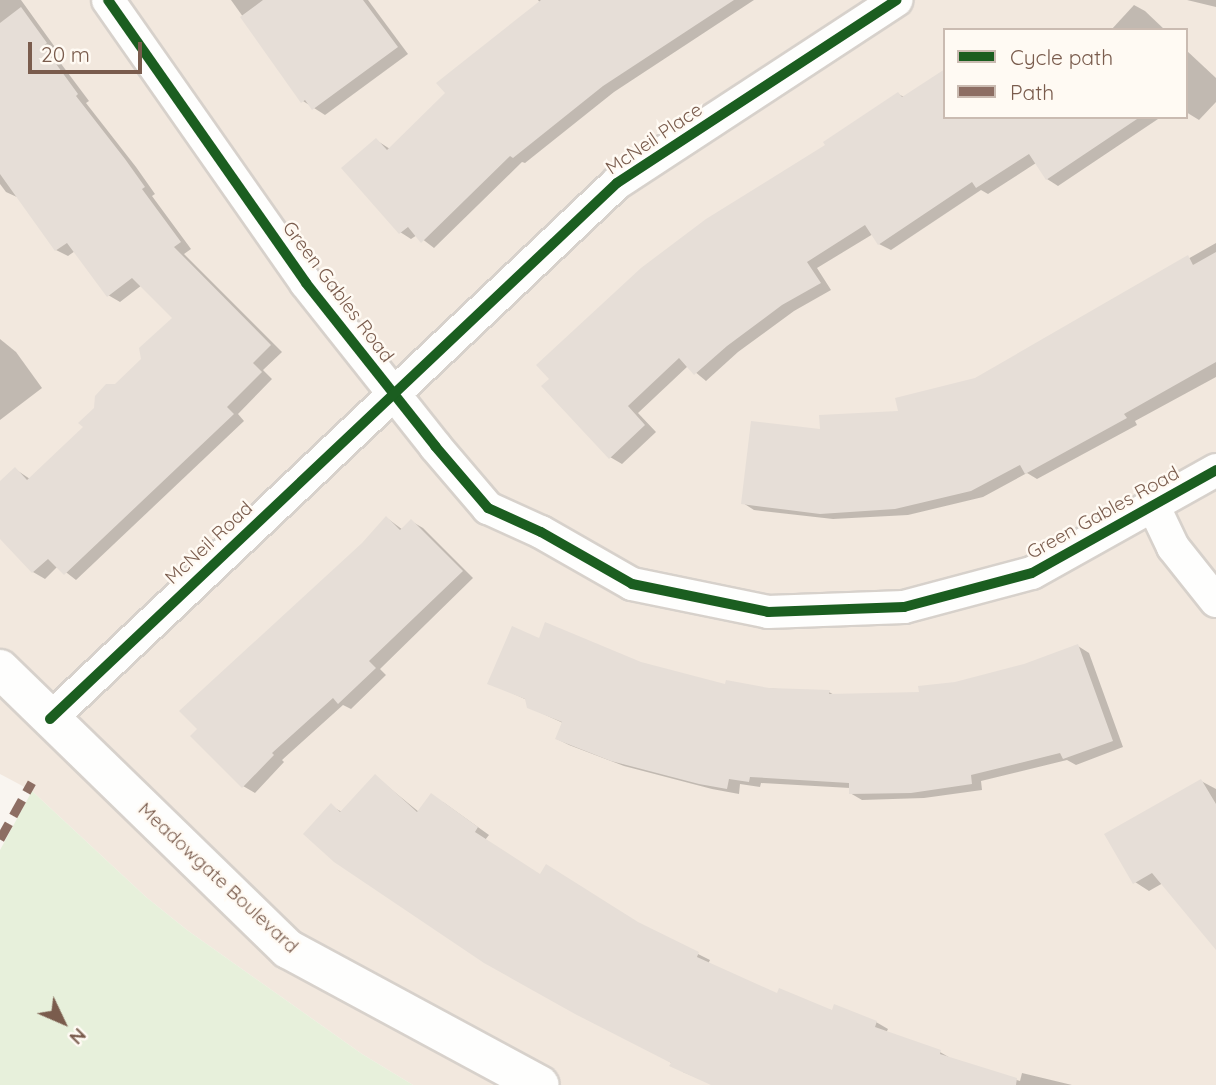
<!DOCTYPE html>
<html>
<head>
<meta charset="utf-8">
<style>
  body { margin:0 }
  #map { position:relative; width:1216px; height:1085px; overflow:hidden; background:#f9f5f0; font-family:Quicksand,sans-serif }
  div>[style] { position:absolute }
  .residential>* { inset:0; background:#f2e8de }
  .green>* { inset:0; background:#e7f0db }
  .shadow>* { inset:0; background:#0003 }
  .building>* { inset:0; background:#e6ded7 }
  .roads { filter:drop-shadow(2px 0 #d7d1cb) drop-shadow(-2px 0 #d7d1cb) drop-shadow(0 2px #d7d1cb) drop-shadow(0 -2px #d7d1cb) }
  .minor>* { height:32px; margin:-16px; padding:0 16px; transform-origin:16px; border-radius:16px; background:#fefefd }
  .tertiary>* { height:38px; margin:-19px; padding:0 19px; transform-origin:19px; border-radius:19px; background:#fefefd }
  .quiet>* { height:9px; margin-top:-4.5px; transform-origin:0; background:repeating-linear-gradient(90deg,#8d6e63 0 18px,transparent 0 27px) }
  .cycleway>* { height:10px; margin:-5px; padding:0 5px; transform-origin:5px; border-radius:5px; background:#1b5e20 }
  span { translate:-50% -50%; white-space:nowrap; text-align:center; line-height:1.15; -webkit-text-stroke:5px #fffaf3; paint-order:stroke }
  .street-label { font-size:19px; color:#7a5c4d }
  .legend { position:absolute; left:943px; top:28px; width:245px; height:91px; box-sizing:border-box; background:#fffaf3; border:2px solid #cabbb1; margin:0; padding:9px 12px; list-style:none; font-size:21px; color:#7a5c4d }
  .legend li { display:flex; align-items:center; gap:14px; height:35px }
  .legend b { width:35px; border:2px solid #cabbb1 }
  .north { position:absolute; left:28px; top:987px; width:70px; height:70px; -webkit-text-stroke:5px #fffaf3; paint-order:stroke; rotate:134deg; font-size:19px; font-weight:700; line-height:28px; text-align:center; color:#7a5c4d }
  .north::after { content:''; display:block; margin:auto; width:24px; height:32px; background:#7a5c4d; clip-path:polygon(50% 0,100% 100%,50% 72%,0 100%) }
  .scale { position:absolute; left:28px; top:42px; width:114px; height:32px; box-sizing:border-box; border:4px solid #7a5c4d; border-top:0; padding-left:9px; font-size:21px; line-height:24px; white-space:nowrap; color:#7a5c4d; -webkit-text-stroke:5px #fffaf3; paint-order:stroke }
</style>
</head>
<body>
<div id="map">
  <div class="residential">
    <i style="clip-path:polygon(evenodd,0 0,1216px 0,1216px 1085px,413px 1085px,362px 1054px,187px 930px,146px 897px,32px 791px,0 774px,0 0,945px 30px,1186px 30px,1186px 117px,945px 117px,945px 30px)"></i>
  </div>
  <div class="green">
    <i style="clip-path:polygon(32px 791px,146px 897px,187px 930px,362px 1054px,413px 1085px,0 1085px,0 850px)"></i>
  </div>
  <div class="shadow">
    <i style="clip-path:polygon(0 0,21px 0,57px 50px,53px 53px,89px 101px,86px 103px,136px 167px,155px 194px,152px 196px,191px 249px,184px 254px,282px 352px,263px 370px,272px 379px,238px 414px,244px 421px,76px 580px,58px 566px,45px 579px,33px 572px,0 537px,0 483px,15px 469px,30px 479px,85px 427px,116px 386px,143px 359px,175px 318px,142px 285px,120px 302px,108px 295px,75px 251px,68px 256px,56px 250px,19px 198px,6px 192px,0 184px)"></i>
    <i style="clip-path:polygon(231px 0,368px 0,408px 54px,325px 115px,303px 101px)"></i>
    <i style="clip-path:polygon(538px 0,760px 0,754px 0,614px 92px,525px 163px,522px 162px,434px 248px,417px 235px,411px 239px,400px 232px,376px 140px,390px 149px,540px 3px)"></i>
    <i style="clip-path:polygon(1187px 0,1216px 0,1216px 7px)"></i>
    <i style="clip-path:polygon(1134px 5px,1145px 11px,1165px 30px,1111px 30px)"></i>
    <i style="clip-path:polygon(1186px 50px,1216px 78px,1216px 102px,1199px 120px,1186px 112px)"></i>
    <i style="clip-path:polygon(898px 94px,945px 117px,1161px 117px,1058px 186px,1047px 179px,1036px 163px,988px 194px,981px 190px,891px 250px,879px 244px,873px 234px,817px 268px,831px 290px,794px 311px,738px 352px,706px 381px,688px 366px,638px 413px,656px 432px,622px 464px,610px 457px,544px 386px,827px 145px)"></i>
    <i style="clip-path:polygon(1216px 243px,1216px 377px,1135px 421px,1137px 425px,1037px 479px,1027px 473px,983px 497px,908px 515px,833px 519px,754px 510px,743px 503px,822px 431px,900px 413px,976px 379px)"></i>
    <i style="clip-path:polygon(0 339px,16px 352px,42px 388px,0 420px)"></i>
    <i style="clip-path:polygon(387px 518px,403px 530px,411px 521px,423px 528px,473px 578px,380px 669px,386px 675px,351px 709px,343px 705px,282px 760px,284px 762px,255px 793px,243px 786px,363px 545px)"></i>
    <i style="clip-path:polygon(540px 640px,726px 686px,829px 692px,836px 696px,921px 694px,1025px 666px,1078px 646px,1089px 653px,1123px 747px,1076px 765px,1067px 760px,981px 781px,982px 790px,924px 798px,862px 800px,850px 793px,850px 788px,761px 783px,760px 787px,740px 784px,739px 794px,712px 789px,624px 766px,569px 745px,557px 739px,563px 723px,528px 707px,527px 700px,490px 683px)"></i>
    <i style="clip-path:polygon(375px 776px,419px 812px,443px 802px,489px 835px,485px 840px,541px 876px,698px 954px,710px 960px,708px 964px,778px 996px,876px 1022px,888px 1029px,886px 1033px,940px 1052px,952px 1059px,1020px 1081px,1022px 1073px,1072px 1085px,714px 1085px,683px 1072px,331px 806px,342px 812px)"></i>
    <i style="clip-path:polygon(1201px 781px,1216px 789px,1216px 945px,1163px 883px,1149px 891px,1135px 882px)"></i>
  </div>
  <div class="building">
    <i style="clip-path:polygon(263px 0,363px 0,398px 47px,312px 110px,305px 100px,301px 103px,240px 17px)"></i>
    <i style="clip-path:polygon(541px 0,734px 0,603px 86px,513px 158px,510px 156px,421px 243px,408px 227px,399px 234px,341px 168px,376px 138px,387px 150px,445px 93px,436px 83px)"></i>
    <i style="clip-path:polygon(21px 7px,47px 43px,43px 46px,78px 94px,76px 96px,125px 159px,145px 187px,142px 189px,181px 242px,174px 247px,271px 345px,253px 363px,262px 372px,227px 407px,234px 414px,64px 575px,48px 559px,32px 573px,0 539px,0 481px,15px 467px,27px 480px,83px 427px,78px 423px,94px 408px,95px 396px,106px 384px,115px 384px,141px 359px,139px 348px,172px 318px,132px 278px,107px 297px,67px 243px,55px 251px,0 174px,0 23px)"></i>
    <i style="clip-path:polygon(945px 69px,945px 117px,1140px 117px,1046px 180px,1029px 154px,976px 188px,972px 182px,878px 245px,865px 225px,807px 262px,821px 283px,782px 305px,727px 346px,694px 375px,679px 358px,628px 406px,645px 425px,609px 459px,541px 386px,549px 379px,536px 365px,641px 268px,706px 219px,825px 145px,823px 142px,898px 92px,902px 97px)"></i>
    <i style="clip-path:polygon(1216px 252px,1216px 362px,1124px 414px,1127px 418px,1025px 474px,1020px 465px,971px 491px,895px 509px,820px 514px,741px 504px,751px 421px,820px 429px,819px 415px,898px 411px,895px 398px,975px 378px,1188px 255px,1193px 265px)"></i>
    <i style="clip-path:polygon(386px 516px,400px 530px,411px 519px,463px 571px,369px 661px,376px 668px,338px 704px,333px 698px,272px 753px,274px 755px,242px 788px,190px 736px,197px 729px,179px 711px,362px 543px)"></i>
    <i style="clip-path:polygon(545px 622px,641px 662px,725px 684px,726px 680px,769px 688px,830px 690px,829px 694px,919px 692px,918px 686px,955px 682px,1024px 664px,1078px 644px,1113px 741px,1063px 759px,1060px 753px,971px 775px,972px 784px,911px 793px,849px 794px,849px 783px,750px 777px,749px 782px,729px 779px,727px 789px,699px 784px,611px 761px,555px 739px,562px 722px,527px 708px,525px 699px,487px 684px,512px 626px,539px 638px)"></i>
    <i style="clip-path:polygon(375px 774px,417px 812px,431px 793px,478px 827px,475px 832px,540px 874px,546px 864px,638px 922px,699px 952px,697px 957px,777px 993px,779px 988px,832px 1010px,834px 1004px,877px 1021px,875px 1027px,941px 1050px,940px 1054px,1017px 1078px,1016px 1085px,711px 1085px,669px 1066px,671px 1063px,575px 1014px,484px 963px,334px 862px,303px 834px,331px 803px,340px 812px)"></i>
    <i style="clip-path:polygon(1201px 779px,1216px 804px,1216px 950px,1152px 873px,1133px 884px,1104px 834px)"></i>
  </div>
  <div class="roads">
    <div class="minor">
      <i style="left:108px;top:0;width:345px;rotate:55deg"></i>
      <i style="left:306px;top:283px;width:208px;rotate:51.6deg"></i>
      <i style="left:435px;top:446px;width:82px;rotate:49.5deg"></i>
      <i style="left:488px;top:508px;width:58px;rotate:24.4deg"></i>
      <i style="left:541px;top:532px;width:105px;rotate:29.7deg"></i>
      <i style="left:632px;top:584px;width:139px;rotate:11.6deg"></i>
      <i style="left:768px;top:612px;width:136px;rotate:-2.1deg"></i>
      <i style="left:904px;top:607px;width:132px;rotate:-14.9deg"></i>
      <i style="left:1032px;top:573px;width:211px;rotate:-29.2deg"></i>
      <i style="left:1153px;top:505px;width:47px;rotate:64.5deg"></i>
      <i style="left:1173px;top:547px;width:69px;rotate:51.5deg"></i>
      <i style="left:50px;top:719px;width:780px;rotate:-43.39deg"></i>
      <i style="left:617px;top:183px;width:334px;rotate:-33.2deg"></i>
    </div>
    <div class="tertiary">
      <i style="left:0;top:669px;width:402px;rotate:44.2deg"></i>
      <i style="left:288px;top:949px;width:286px;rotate:28.4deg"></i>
    </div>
  </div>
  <div class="quiet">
    <i style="left:0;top:839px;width:65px;rotate:-60.7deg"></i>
  </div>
  <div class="cycleway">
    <i style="left:108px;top:0;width:345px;rotate:55deg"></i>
    <i style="left:306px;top:283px;width:208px;rotate:51.6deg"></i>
    <i style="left:435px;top:446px;width:82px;rotate:49.5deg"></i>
    <i style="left:488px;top:508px;width:58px;rotate:24.4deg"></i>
    <i style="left:541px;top:532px;width:105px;rotate:29.7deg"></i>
    <i style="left:632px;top:584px;width:139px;rotate:11.6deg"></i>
    <i style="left:768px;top:612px;width:136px;rotate:-2.1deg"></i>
    <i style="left:904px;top:607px;width:132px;rotate:-14.9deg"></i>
    <i style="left:1032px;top:573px;width:211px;rotate:-29.2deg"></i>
    <i style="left:50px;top:719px;width:780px;rotate:-43.39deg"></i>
    <i style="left:617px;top:183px;width:334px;rotate:-33.2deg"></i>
  </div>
  <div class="street-label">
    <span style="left:654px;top:139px;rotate:-34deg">McNeil Place</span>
    <span style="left:338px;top:292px;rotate:53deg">Green Gables Road</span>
    <span style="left:1103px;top:513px;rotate:-29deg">Green Gables Road</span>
    <span style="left:209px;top:543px;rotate:-43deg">McNeil Road</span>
    <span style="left:218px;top:878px;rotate:43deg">Meadowgate Boulevard</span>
  </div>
  <ul class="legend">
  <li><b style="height:9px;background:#1b5e20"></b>Cycle path</li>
  <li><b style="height:9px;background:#8d6e63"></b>Path</li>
  </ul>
  <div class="north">N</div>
  <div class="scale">20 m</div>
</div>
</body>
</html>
